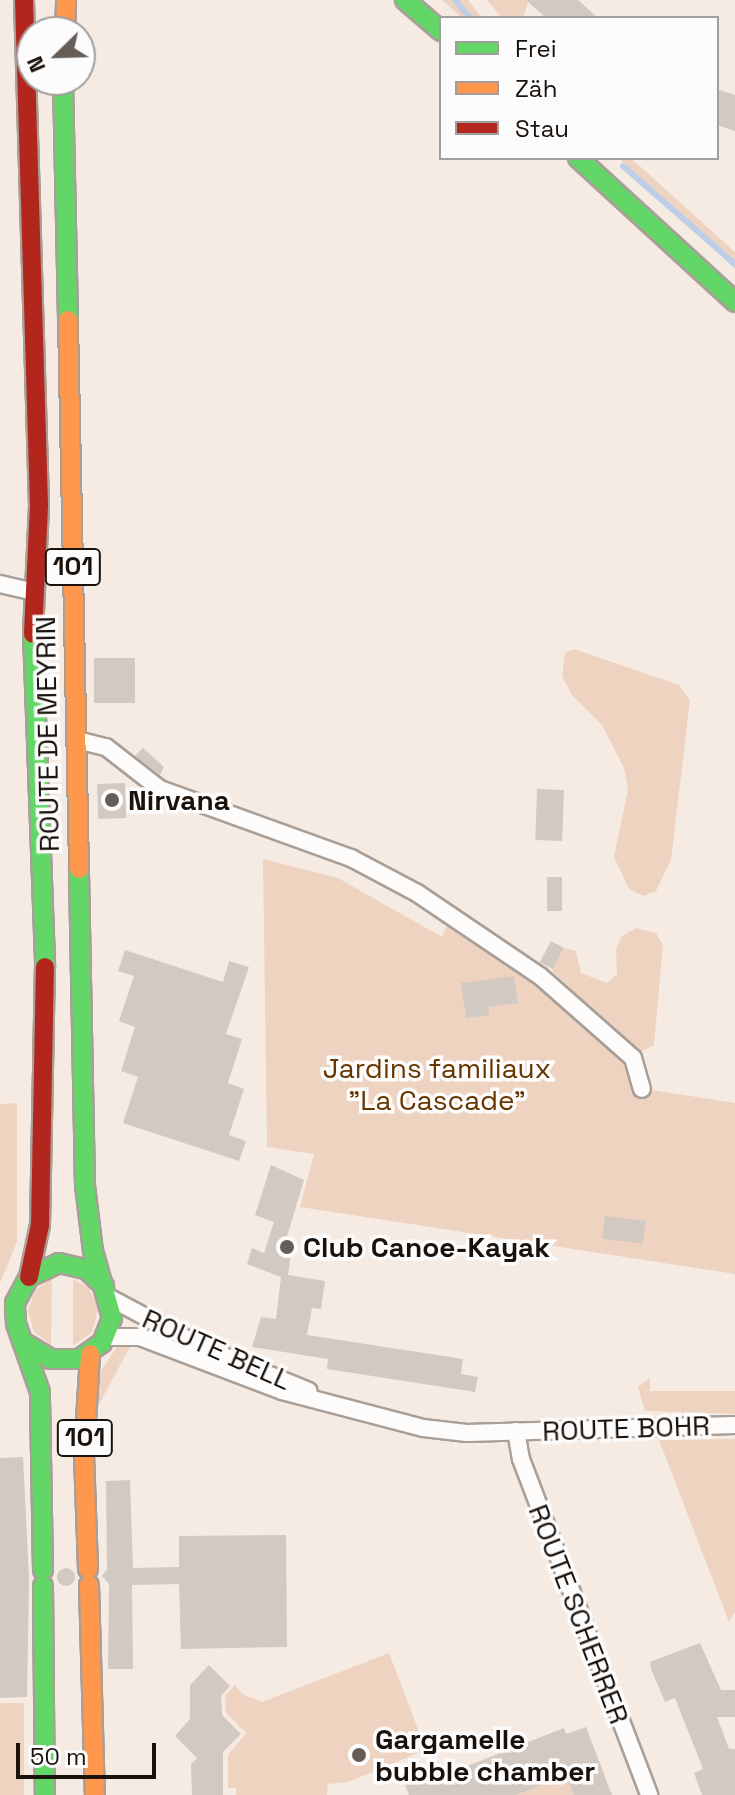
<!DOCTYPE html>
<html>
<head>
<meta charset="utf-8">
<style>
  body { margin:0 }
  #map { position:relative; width:735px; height:1795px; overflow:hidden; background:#f6ebe3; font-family:"Space Grotesk",sans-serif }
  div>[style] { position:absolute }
  .green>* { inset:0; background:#eed4c0; transform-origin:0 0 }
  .stream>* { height:6px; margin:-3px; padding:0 3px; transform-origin:3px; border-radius:3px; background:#becee6 }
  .building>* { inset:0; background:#d3c9c3; transform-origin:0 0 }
  .round { border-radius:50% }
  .roads { filter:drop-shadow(2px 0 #a89f98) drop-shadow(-2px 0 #a89f98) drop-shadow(0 2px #a89f98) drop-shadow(0 -2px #a89f98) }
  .street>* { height:16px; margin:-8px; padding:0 8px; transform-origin:8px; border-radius:8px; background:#fefcfb }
  .fast>* { height:18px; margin:-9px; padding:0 9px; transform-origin:9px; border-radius:9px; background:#63d668 }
  .slow>* { height:18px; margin:-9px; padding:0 9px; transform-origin:9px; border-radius:9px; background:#ff974d }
  .jam>* { height:18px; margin:-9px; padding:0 9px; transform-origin:9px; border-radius:9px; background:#b3261e }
  .dots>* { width:22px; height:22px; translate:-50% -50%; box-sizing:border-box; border:4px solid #fcfcfc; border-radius:50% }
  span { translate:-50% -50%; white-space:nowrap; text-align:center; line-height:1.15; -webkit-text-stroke:7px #fcfcfc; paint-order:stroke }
  .shield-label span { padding:2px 6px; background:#fcfcfc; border:2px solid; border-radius:6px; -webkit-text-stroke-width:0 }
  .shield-label { font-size:26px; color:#1a110b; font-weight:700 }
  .street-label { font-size:28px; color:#1a110b }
  .poi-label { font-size:28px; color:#1a110b; font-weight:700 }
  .left { translate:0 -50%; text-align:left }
  .park-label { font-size:28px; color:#673600 }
  .legend { position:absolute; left:439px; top:16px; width:280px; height:144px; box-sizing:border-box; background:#fcfcfc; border:2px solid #a29e9c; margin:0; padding:10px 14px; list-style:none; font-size:24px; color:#1a110b }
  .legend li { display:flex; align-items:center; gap:16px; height:40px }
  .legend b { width:40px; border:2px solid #a29e9c }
  .north { position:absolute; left:16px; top:16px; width:80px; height:80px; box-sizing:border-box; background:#fcfcfc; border:2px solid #a29e9c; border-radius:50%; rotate:247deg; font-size:22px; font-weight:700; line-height:32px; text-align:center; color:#1a110b }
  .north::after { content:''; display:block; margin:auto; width:28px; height:36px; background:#675d57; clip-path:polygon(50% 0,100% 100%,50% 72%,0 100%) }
  .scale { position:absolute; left:16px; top:1743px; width:140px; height:36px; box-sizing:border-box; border:4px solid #1a110b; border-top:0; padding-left:10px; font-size:24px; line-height:28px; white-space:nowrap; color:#1a110b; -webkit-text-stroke:6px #fcfcfc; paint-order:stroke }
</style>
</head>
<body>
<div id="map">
  <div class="green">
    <i style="clip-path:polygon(442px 0,468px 0,482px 18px,462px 18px)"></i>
    <i style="clip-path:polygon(487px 0,526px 0,528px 2px,523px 18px,502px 18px)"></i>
    <i style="clip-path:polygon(619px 158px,630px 158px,642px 168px,735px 252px,735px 269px)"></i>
    <i style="clip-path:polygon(574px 649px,679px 685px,690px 700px,671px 860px,656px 891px,643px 896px,629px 889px,614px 857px,628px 789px,624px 768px,602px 725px,571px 694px,562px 676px,565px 653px)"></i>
    <i style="clip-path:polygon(263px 859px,338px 878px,442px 937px,449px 921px,518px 966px,634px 1066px,633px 1087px,735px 1103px,735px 1274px,300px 1207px,314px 1154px,267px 1147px)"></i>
    <i style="clip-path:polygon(636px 928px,656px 933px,663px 945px,654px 1045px,639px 1053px,552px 971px,565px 948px,576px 951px,581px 973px,607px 983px,617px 974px,616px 949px,622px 936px)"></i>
    <i style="clip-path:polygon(17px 1103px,17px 1242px,0 1283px,0 1104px)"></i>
    <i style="clip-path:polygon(52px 1279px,51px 1345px,34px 1332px,28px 1311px,35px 1290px)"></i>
    <i style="clip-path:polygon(73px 1279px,89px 1288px,98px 1309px,92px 1332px,73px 1346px)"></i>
    <i style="clip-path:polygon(118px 1345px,131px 1345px,98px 1406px,97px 1377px)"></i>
    <i style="clip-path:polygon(650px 1378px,650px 1391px,735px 1391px,735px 1414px,645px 1411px,638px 1387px)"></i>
    <i style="clip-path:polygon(735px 1439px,735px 1612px,729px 1622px,659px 1440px)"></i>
    <i style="clip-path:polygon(389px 1653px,426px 1750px,348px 1782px,328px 1784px,327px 1795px,236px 1795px,236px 1788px,228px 1788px,228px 1755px,246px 1733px,226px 1713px,225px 1695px,235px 1685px,242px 1694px,262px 1702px)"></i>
    <i style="left:0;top:1703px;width:24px;height:92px"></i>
    <i style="clip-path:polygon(571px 1774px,574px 1795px,516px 1795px)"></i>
  </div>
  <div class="stream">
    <i style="left:455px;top:0;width:23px;rotate:50deg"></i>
    <i style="left:623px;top:166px;width:149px;rotate:41.2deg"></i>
  </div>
  <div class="building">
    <i style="clip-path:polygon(526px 0,578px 0,598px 18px,546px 18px)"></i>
    <i style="clip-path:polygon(717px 89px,735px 95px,735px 131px,717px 125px)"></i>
    <i style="left:94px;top:658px;width:41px;height:45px"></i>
    <i style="clip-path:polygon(143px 748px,164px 767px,160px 775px,135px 756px)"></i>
    <i style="left:125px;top:783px;width:35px;height:28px;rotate:88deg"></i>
    <i style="left:537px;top:789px;width:27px;height:51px;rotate:2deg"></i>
    <i style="left:547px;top:877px;width:15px;height:34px"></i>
    <i style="left:551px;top:941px;width:15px;height:24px;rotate:28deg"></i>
    <i style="clip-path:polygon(125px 950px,223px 982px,229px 961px,249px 967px,226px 1034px,242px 1039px,228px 1083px,244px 1089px,229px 1135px,246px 1141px,239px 1161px,123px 1123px,138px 1077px,121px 1071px,135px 1027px,119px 1021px,134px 976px,118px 971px)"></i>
    <i style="clip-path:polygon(514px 976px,518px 1003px,488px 1007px,490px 1015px,466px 1018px,461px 983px)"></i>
    <i style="clip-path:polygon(271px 1165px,304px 1180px,286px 1240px,293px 1240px,288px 1275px,325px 1281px,321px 1309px,312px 1308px,307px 1335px,463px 1359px,461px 1374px,478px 1377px,475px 1392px,327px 1369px,328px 1359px,252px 1347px,261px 1317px,276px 1319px,281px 1277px,247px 1264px,252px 1248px,264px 1253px,274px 1222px,255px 1215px)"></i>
    <i style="left:605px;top:1216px;width:41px;height:23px;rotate:7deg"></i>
    <i style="clip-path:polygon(23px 1457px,29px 1578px,27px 1697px,0 1698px,0 1458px)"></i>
    <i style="clip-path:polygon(130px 1480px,133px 1568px,179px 1567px,179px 1536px,286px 1535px,287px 1647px,181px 1649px,179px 1584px,132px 1585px,133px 1669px,108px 1669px,109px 1584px,102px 1576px,107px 1569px,106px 1481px)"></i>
    <i class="round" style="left:57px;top:1568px;width:18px;height:18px"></i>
    <i style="clip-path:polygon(700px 1643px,721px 1690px,735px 1690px,735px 1717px,717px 1717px,729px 1749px,735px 1749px,735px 1795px,702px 1795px,694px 1773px,703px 1769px,675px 1698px,665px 1702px,651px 1669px,650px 1662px)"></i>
    <i style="clip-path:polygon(209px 1665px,230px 1686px,221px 1696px,222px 1715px,241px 1734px,223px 1752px,223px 1795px,192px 1795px,191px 1764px,197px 1758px,175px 1736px,190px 1719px,190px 1685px)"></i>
    <i style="clip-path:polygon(586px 1727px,612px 1795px,574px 1795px,566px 1776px,516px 1795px,409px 1795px,403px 1779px,435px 1767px,439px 1777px,564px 1728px,566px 1734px)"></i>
  </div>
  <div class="roads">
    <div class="street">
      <i style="left:0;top:584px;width:35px;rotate:13deg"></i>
      <i style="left:77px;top:740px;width:30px;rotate:14deg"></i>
      <i style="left:106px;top:747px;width:68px;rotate:37.9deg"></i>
      <i style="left:160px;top:789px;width:203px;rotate:19.9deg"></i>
      <i style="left:351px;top:858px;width:75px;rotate:27.9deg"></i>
      <i style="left:417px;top:893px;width:148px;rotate:34deg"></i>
      <i style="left:540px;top:976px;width:124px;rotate:41.4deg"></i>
      <i style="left:633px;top:1058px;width:32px;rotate:74deg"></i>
      <i style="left:110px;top:1298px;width:106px;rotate:28deg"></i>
      <i style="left:204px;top:1348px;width:113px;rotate:22.3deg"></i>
      <i style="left:106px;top:1337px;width:34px"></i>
      <i style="left:140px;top:1337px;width:152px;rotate:20.8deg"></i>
      <i style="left:282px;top:1391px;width:146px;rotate:14.7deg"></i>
      <i style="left:423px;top:1428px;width:44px;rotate:6.5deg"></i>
      <i style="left:467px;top:1433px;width:268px;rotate:-1.7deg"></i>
      <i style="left:516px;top:1431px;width:28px;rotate:80deg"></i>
      <i style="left:521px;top:1459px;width:360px;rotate:69.1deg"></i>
    </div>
    <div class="fast">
      <i style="left:405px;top:0;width:48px;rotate:40.7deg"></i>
      <i style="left:63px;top:80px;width:240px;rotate:88.8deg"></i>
      <i style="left:578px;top:158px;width:213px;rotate:42.5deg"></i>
      <i style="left:33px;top:634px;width:333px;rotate:87.9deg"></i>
      <i style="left:26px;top:1344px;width:29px;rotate:31deg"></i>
      <i style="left:51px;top:1359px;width:28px"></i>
      <i style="left:79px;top:1359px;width:28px;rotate:-35deg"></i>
      <i style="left:102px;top:1343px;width:27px;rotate:-68deg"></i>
      <i style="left:112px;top:1318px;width:70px;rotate:-105.8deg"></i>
      <i style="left:93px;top:1251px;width:65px;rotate:-97deg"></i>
      <i style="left:85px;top:1186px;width:317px;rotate:-91.1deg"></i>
      <i style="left:43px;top:1570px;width:178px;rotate:-91deg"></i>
      <i style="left:40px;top:1392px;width:72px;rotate:-109.4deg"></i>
      <i style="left:16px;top:1324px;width:21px;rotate:-93deg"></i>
      <i style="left:15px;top:1303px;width:30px;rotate:-62deg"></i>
      <i style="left:29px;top:1277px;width:33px;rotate:-25deg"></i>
      <i style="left:59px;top:1263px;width:28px;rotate:13deg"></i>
      <i style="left:86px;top:1269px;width:25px;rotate:43deg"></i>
      <i style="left:43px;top:1586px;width:209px;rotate:89.5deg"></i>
    </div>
    <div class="slow">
      <i style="left:65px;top:32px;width:32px;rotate:-88deg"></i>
      <i style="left:68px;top:320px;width:549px;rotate:88.85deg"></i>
      <i style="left:88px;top:1569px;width:116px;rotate:-92deg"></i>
      <i style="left:84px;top:1453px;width:99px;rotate:-86.5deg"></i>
      <i style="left:89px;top:1585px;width:210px;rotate:88.4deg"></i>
    </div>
    <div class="jam">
      <i style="left:24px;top:0;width:506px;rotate:88.3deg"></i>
      <i style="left:39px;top:506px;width:128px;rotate:92.7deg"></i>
      <i style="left:29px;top:1277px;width:53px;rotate:-78.1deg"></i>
      <i style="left:40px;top:1225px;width:258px;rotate:-88.9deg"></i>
    </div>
  </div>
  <div class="dots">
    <i style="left:112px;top:800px;background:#675d57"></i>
    <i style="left:287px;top:1247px;background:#675d57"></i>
    <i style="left:359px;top:1755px;background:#675d57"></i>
  </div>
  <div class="shield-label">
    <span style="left:73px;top:567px">101</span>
    <span style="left:85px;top:1438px">101</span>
  </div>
  <div class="street-label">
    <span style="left:47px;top:734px;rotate:-91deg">ROUTE DE MEYRIN</span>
    <span style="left:217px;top:1349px;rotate:24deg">ROUTE BELL</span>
    <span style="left:626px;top:1428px;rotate:-2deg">ROUTE BOHR</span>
    <span style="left:579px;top:1614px;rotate:69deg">ROUTE SCHERRER</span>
  </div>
  <div class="poi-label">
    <span class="left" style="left:128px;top:800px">Nirvana</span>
    <span class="left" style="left:303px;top:1247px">Club Canoe-Kayak</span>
    <span class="left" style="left:375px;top:1755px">Gargamelle<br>bubble chamber</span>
  </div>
  <div class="park-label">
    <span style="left:437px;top:1084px">Jardins familiaux<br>"La Cascade"</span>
  </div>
  <ul class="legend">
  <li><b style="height:10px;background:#63d668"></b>Frei</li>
  <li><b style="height:10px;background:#ff974d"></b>Zäh</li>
  <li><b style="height:10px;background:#b3261e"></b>Stau</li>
  </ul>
  <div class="north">N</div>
  <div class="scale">50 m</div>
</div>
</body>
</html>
